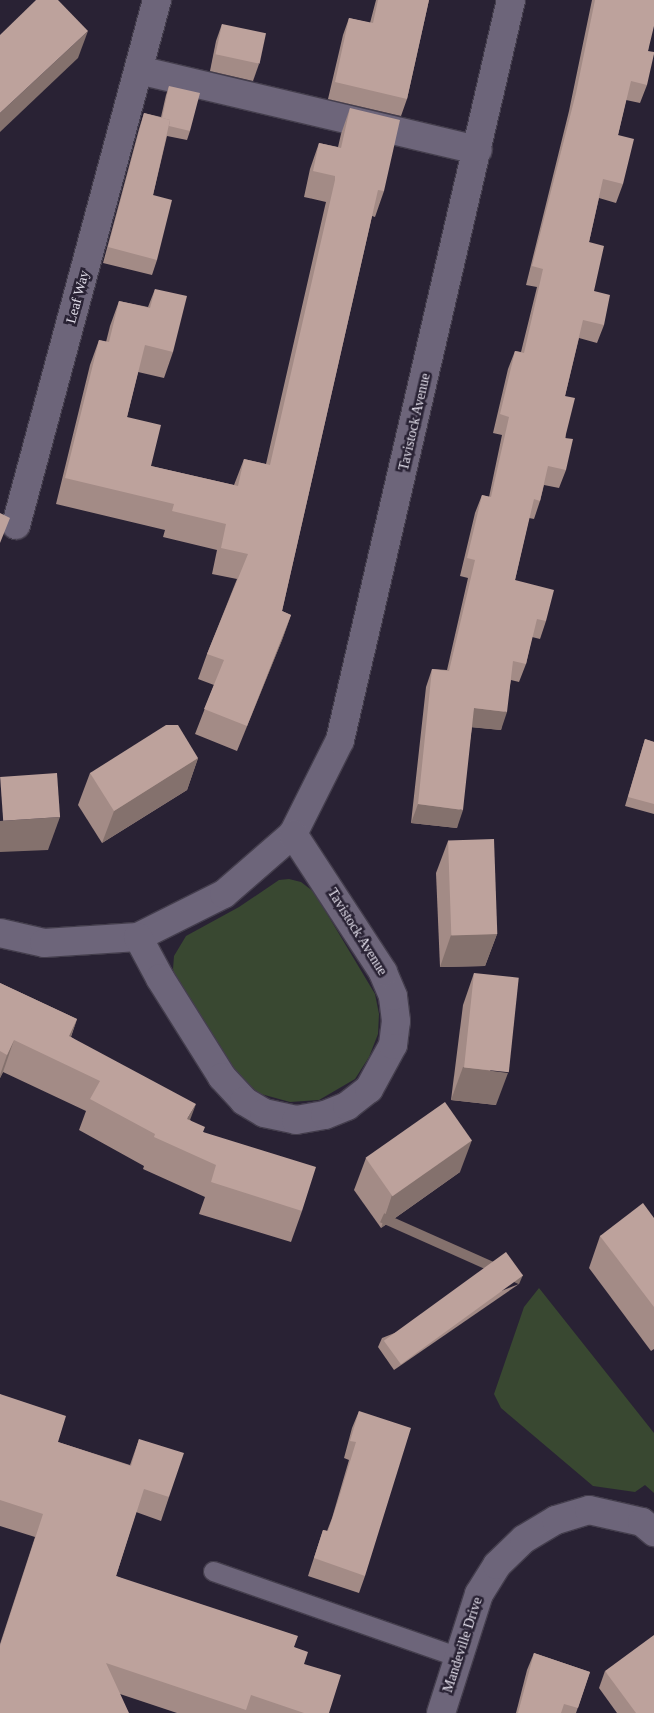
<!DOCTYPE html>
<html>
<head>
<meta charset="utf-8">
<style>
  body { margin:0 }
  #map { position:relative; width:654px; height:1713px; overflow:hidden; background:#292234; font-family:Georgia,serif }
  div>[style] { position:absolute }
  .green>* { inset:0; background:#394831 }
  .roads { filter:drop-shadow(1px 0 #443e4d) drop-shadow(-1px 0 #443e4d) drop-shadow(0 1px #443e4d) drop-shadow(0 -1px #443e4d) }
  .lane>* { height:19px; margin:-9.5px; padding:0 9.5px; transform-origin:9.5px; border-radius:9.5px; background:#6d657a }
  .street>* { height:28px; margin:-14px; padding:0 14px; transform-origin:14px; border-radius:14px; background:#6d657a }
  .wall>* { inset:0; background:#a38b86 }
  .shaded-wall>* { inset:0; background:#84716d; transform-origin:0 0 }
  .building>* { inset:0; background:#bda29c; transform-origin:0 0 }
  span { translate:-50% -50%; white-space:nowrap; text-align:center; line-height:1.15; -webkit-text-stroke:5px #292234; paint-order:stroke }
  .street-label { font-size:14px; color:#e4e0ec }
</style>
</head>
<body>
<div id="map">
  <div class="green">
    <i style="clip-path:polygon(289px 879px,301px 882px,314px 892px,375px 994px,379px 1014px,378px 1034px,369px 1057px,355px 1079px,319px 1100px,290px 1102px,261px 1094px,242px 1081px,176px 980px,173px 969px,174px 956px,186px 936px,239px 907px,279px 880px)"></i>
    <i style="clip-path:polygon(539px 1288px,654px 1433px,654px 1493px,645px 1485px,635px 1492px,593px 1486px,501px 1408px,494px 1394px,524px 1307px)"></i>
  </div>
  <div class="roads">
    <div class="lane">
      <i style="left:213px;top:1571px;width:261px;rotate:19.3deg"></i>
    </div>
    <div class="street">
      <i style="left:139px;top:70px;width:348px;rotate:13.3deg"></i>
      <i style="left:16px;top:525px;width:544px;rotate:-74.97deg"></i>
      <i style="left:0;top:933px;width:45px;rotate:12.8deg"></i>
      <i style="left:44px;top:943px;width:94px;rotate:-3.7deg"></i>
      <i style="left:138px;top:937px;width:96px;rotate:-26.6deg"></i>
      <i style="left:224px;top:894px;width:91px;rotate:-41deg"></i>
      <i style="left:293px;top:834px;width:105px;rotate:-63.4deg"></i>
      <i style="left:340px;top:740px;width:760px;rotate:-76.99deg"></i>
      <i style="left:138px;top:937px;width:47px;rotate:61.8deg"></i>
      <i style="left:160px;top:978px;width:117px;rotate:57.9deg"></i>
      <i style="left:222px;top:1077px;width:33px;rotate:47deg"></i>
      <i style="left:244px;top:1101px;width:23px;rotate:31deg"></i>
      <i style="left:264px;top:1113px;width:33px;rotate:12deg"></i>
      <i style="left:296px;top:1120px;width:29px;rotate:-10deg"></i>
      <i style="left:325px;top:1115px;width:24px;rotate:-22deg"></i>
      <i style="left:347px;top:1106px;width:28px;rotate:-38deg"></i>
      <i style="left:369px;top:1089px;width:50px;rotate:-61.4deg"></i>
      <i style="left:393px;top:1045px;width:24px;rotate:-83deg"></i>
      <i style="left:396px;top:1021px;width:25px;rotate:-97deg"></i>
      <i style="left:393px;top:996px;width:26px;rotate:-113deg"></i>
      <i style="left:383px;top:972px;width:165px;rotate:-123.1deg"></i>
      <i style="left:441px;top:1713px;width:125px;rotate:-72.3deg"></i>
      <i style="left:479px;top:1594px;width:34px;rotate:-58deg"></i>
      <i style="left:497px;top:1565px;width:37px;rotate:-44deg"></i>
      <i style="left:524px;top:1539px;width:37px;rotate:-31deg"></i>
      <i style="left:556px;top:1520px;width:34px;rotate:-17deg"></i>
      <i style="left:589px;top:1510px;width:54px;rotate:12.8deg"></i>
      <i style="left:642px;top:1522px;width:16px;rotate:40deg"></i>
    </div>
  </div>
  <div class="wall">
    <i style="clip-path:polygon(376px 0,429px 0,407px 99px,401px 116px,328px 99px,343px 35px,349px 18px,370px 23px)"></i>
    <i style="clip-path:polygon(592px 0,654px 0,648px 51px,647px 85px,640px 103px,626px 100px,618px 135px,623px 184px,616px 203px,599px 198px,589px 242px,594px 291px,604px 325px,597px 343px,579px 338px,565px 396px,566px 470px,559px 488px,544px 485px,540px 501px,534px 519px,529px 518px,515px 580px,546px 621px,540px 639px,532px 637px,526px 664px,519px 682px,511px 680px,501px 730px,472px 727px,457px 828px,411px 823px,426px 687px,432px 669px,447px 670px,468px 578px,460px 576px,475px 513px,482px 495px,489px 497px,502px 435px,493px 433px,508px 369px,515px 351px,521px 352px,537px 287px,526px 285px,569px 111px)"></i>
    <i style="clip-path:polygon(222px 24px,259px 64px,253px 81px,210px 71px,216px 41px)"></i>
    <i style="clip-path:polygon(169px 86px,190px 131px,187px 140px,167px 136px,153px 195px,157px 260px,152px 275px,103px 263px,139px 129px,144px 113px,161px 117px,166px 95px)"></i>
    <i style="clip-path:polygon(350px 108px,384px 191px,375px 217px,372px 216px,282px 611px,291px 615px,282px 640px,237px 751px,195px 734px,214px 685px,198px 679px,207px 654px,237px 579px,212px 574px,217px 550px,163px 537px,165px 530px,56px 504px,90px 365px,99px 340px,106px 342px,110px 326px,119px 301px,148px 307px,155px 289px,173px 352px,164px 378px,138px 372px,127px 417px,151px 466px,234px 485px,244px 459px,266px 464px,325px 206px,326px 202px,304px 197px,310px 169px,319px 143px,338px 147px,341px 134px)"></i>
    <i style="clip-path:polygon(645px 739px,654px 742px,654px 814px,625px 806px)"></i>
    <i style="clip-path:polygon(198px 758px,187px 790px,102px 843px,78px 805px,90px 773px)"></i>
    <i style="clip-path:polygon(448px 841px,497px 934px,485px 966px,440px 967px,436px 873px)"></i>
    <i style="clip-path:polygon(474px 973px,496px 1105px,451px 1100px,463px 1005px)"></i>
    <i style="clip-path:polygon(0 983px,77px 1019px,71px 1037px,190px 1120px,203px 1132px,302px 1211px,291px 1242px,199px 1214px,205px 1197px,143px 1169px,144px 1166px,79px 1130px,86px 1111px,3px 1072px,0 1078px)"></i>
    <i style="clip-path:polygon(366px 1158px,460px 1172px,381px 1228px,354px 1190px)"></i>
    <i style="clip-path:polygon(654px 1218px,654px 1349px,651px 1351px,589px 1268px,600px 1236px)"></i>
    <i style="clip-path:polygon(519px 1284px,394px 1370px,378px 1347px,382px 1338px)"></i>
    <i style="clip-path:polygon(0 1394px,58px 1442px,130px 1465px,139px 1439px,169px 1497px,161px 1521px,136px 1512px,116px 1576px,294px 1647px,304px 1664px,329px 1713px,177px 1713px,120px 1694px,0 1713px,0 1644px,35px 1537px,0 1526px)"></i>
    <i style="clip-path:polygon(359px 1411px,365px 1576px,359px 1593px,308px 1576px,323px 1530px,327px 1531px,332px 1518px,349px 1460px,344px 1458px,352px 1428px)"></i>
    <i style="clip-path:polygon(534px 1653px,590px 1672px,576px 1713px,516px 1713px,527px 1670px)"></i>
    <i style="clip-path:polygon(605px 1671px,654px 1713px,617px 1713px,599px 1688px)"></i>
  </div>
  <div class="shaded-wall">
    <i style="clip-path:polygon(88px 31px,78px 58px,0 132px,0 113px)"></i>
    <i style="clip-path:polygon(291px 615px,282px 640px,237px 751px,247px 726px)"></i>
    <i style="clip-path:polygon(474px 708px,507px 712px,501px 730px,468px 727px)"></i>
    <i style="clip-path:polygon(198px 758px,187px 790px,102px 843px,114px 811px)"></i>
    <i style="clip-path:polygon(418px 804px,463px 810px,457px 828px,411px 823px)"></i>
    <i style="clip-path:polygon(60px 817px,48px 850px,0 852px,0 821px)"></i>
    <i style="clip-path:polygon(497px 934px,485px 966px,440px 967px,451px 935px)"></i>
    <i style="clip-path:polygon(77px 1019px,66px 1050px,69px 1036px)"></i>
    <i style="clip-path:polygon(14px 1040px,3px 1072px,0 1078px,0 1075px,7px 1055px)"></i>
    <i style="clip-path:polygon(463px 1067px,508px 1073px,496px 1105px,451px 1100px)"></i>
    <i style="clip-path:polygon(196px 1104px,184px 1136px,187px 1119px)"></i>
    <i style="clip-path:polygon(472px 1140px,460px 1172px,381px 1228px,392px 1195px)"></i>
    <i style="left:523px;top:1275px;width:10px;height:152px;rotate:114deg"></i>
  </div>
  <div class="building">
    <i style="clip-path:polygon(36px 0,58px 0,88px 31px,0 113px,0 35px)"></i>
    <i style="clip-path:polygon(378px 0,429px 0,407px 99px,335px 82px,349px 18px,373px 23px)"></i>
    <i style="clip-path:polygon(595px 0,654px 0,654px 26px,648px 51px,654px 52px,654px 54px,647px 85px,631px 81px,618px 135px,634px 139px,623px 184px,603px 179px,589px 242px,604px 246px,594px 291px,610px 295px,604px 325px,583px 320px,565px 396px,575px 398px,565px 438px,573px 439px,566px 470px,548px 466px,540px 501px,534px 499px,515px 580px,554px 590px,546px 621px,537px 619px,526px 664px,513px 661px,507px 712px,474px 708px,463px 810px,418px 804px,432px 669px,449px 671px,475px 560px,467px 558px,482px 495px,491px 497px,509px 417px,500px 414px,515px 351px,524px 353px,543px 269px,532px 266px,576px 93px)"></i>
    <i style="left:222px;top:24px;width:45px;height:31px;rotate:12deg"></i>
    <i style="clip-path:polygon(169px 86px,200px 93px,190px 131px,169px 126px,170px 120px,162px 118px)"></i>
    <i style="clip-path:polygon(350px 108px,400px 120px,384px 191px,378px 190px,282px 611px,291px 615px,247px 726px,204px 709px,224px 660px,207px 654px,248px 554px,221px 548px,226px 524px,172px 511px,174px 504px,65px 478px,99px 340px,109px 342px,119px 301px,150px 308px,155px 289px,187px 296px,173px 352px,145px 345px,127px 417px,161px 425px,151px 466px,238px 486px,244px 459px,270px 465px,335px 180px,335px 176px,313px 171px,319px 143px,341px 148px)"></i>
    <i style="clip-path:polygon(144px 113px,170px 120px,153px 195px,172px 200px,157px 260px,108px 247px)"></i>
    <i style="clip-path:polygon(0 513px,10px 518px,0 543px)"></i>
    <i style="clip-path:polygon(166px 725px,178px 725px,198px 758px,114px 811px,90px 773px)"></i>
    <i style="clip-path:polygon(645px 739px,654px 742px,654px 804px,628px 797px)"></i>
    <i style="left:57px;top:773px;width:44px;height:57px;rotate:86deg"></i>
    <i style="left:494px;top:839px;width:95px;height:46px;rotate:88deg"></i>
    <i style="left:474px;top:973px;width:45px;height:95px;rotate:6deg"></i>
    <i style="clip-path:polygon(0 983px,77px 1019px,69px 1036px,196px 1104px,187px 1119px,205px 1127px,203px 1132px,316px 1167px,302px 1211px,211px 1182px,216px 1165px,154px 1137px,155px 1134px,90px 1099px,100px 1081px,14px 1040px,7px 1055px,0 1051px)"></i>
    <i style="left:445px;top:1102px;width:47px;height:97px;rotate:55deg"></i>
    <i style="clip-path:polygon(643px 1203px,654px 1218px,654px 1307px,600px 1236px)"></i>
    <i style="left:506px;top:1252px;width:29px;height:151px;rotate:54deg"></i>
    <i style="clip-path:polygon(0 1394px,66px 1416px,58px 1442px,131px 1466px,139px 1439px,184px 1453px,169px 1497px,144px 1489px,116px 1576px,298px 1636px,294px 1647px,308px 1652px,304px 1664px,341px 1675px,329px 1713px,304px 1713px,251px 1695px,246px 1710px,106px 1663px,129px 1713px,0 1713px,0 1646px,43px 1514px,0 1500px)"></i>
    <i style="clip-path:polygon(359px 1411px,411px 1428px,365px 1576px,314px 1558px,323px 1530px,328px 1531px,338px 1501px,356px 1442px,350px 1441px)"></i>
    <i style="clip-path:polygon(654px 1635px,654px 1713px,636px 1713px,605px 1671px)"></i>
    <i style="clip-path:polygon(534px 1653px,590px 1672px,578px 1708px,564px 1704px,561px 1713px,518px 1713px)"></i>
  </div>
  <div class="street-label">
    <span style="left:78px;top:297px;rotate:-75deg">Leaf Way</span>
    <span style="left:415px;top:422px;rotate:-77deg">Tavistock Avenue</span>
    <span style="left:357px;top:932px;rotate:58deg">Tavistock Avenue</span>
    <span style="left:463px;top:1645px;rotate:-72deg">Mandeville Drive</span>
  </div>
</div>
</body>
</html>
